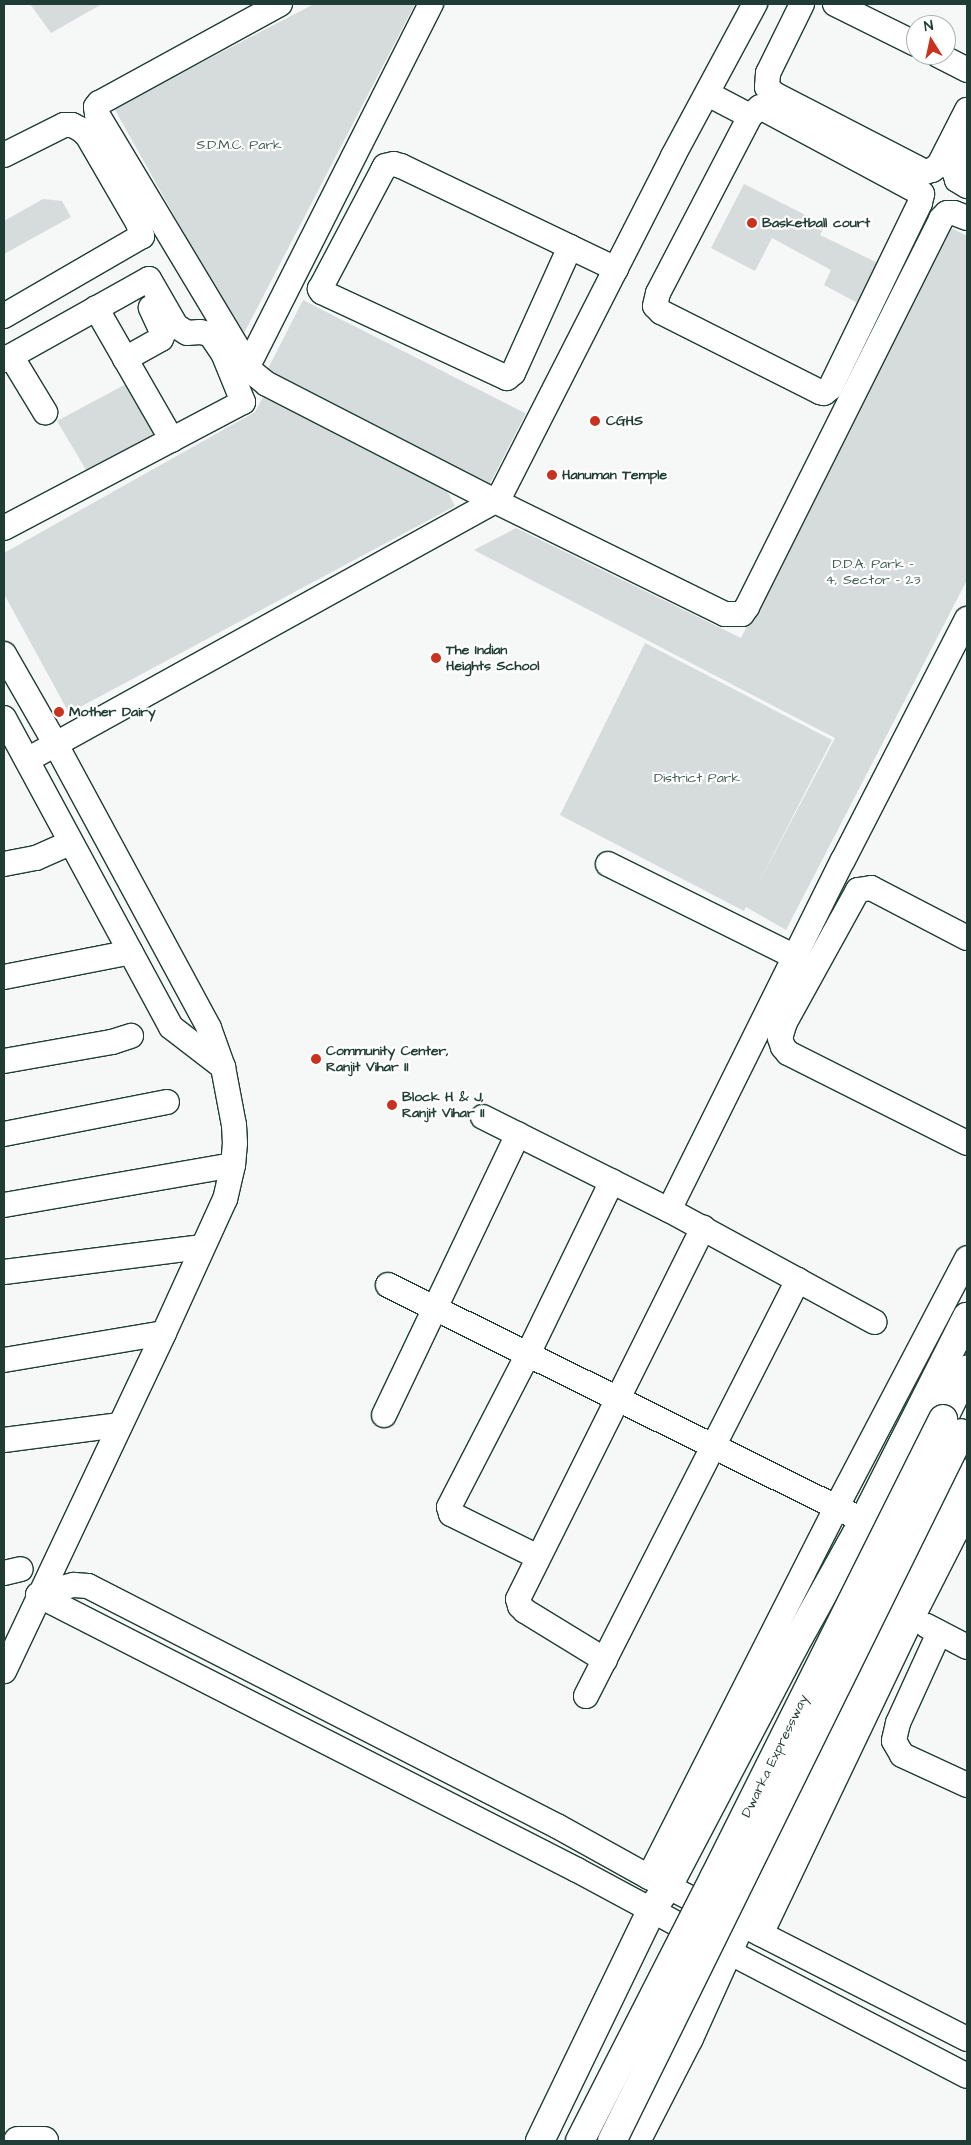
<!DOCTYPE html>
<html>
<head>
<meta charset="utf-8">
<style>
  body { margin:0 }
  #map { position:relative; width:971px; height:2145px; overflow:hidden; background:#f6f7f7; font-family:"Architects Daughter",sans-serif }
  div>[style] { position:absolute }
  .green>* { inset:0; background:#d6dcdb; transform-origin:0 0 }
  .roads { filter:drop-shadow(1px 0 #1f3d34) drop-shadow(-1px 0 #1f3d34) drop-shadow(0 1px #1f3d34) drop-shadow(0 -1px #1f3d34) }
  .minor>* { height:24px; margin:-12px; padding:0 12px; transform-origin:12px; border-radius:12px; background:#fff }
  .major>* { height:28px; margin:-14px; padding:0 14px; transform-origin:14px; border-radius:14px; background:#fff }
  .highway>* { height:28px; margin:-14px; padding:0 14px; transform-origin:14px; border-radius:14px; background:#fff }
  .bridges { filter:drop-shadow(1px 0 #1f3d34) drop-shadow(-1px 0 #1f3d34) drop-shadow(0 1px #1f3d34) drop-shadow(0 -1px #1f3d34) }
  .highway-bridge>* { height:28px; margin:-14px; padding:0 14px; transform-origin:14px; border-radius:14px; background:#fff }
  .dots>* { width:14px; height:14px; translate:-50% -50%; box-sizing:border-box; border:2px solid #fff; border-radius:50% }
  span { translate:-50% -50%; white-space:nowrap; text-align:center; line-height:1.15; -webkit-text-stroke:4.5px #fff; paint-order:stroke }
  .park-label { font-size:14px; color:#445d55 }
  .poi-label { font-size:14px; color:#1f3d34; font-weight:700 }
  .left { translate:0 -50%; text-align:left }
  .street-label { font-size:14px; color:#1f3d34 }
  .frame { position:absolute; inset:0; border:5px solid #1f3d34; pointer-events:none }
  .north { position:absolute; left:906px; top:15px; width:50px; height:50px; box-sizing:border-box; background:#fff; border:1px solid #a5b1ae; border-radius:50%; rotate:350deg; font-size:14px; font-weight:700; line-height:20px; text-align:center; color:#1f3d34 }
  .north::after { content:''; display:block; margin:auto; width:18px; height:22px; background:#c8321e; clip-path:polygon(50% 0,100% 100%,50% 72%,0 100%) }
</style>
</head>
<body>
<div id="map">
  <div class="green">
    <i style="clip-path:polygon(30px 4px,102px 4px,51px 33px)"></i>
    <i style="clip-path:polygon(314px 4px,415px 4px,242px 337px,114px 108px)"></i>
    <i style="clip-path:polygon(744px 184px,825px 225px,820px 235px,886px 267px,865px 307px,824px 285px,831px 270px,772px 238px,755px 271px,711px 248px)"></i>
    <i style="clip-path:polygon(43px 199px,62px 201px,71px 217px,4px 254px,4px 221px)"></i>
    <i style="clip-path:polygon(951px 228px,967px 236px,967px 580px,786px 930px,746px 907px,744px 911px,560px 815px,645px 643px,832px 740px,755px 890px,835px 738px,474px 550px,516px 528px,741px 638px)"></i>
    <i style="left:303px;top:300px;width:250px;height:82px;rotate:27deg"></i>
    <i style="clip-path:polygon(128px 383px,164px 437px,88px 473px,57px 421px)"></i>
    <i style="clip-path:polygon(263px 397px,443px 483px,455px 506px,69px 713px,4px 594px,4px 553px,255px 412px)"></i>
  </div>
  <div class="roads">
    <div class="minor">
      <i style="left:280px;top:4px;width:206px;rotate:151.3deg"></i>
      <i style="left:99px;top:103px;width:5px;rotate:127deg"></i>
      <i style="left:96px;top:107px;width:7px;rotate:82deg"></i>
      <i style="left:97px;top:114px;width:301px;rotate:59deg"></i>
      <i style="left:252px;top:372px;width:19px;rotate:39deg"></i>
      <i style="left:267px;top:384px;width:256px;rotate:27.2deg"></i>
      <i style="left:495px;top:501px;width:256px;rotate:26.2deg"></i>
      <i style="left:725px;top:614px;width:17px"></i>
      <i style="left:742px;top:614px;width:9px;rotate:-54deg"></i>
      <i style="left:747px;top:607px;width:434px;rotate:-63.4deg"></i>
      <i style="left:941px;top:219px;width:8px;rotate:-45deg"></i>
      <i style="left:947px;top:213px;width:7px"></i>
      <i style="left:954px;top:213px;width:14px;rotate:21deg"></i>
      <i style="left:802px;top:4px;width:77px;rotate:116.2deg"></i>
      <i style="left:768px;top:73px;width:14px;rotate:94deg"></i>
      <i style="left:767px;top:87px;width:10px;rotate:45deg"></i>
      <i style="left:774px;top:94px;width:170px;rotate:27.3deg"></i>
      <i style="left:925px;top:172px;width:7px;rotate:-16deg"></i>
      <i style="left:932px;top:170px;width:9px;rotate:-36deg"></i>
      <i style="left:939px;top:165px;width:62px;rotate:-63deg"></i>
      <i style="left:835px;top:4px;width:90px;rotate:26.3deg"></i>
      <i style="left:938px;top:55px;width:33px;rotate:27deg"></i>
      <i style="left:708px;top:94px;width:47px;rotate:27.6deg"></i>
      <i style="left:760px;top:107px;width:184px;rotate:28.2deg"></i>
      <i style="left:922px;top:194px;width:9px;rotate:103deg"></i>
      <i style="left:920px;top:203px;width:206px;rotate:115.9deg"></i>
      <i style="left:830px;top:388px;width:8px;rotate:140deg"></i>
      <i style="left:824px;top:393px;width:4px;rotate:-166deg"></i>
      <i style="left:820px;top:392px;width:178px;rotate:-153.3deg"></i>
      <i style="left:661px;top:312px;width:8px;rotate:-135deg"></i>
      <i style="left:655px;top:306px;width:13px;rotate:-77deg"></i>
      <i style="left:658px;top:293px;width:199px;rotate:-62.5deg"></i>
      <i style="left:750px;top:116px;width:13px;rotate:-42deg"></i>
      <i style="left:967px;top:149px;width:27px;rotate:117deg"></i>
      <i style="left:955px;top:173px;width:7px;rotate:74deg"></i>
      <i style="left:957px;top:180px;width:12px;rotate:31deg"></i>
      <i style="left:4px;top:155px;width:67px;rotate:-26.6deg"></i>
      <i style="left:64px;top:125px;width:8px"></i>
      <i style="left:72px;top:125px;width:9px;rotate:27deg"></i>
      <i style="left:80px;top:129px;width:9px;rotate:41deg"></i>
      <i style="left:87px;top:135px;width:102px;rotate:59.9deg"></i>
      <i style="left:138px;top:223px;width:14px;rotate:73deg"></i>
      <i style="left:142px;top:236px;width:160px;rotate:149.9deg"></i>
      <i style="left:570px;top:247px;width:138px;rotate:114.3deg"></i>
      <i style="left:513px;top:373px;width:8px;rotate:140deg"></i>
      <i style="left:507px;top:378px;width:204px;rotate:-155.1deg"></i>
      <i style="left:322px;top:292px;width:4px;rotate:-124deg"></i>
      <i style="left:320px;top:289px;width:135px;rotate:-62.1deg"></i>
      <i style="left:383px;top:170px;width:4px;rotate:-63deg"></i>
      <i style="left:385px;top:166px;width:9px;rotate:-13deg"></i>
      <i style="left:394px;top:164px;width:7px;rotate:16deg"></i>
      <i style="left:401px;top:166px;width:187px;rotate:25.6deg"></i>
      <i style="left:570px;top:247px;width:51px;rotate:25.6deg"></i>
      <i style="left:96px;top:308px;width:152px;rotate:60.1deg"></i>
      <i style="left:11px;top:356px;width:66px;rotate:58.7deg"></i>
      <i style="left:125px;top:359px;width:41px;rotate:-29.1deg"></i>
      <i style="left:161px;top:339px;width:5px;rotate:-68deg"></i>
      <i style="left:163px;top:334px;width:29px;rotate:-115deg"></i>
      <i style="left:4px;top:360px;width:166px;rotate:-29.2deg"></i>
      <i style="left:149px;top:279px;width:54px;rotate:60.1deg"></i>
      <i style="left:176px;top:326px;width:13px;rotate:32deg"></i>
      <i style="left:187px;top:333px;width:13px;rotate:-4deg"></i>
      <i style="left:200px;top:332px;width:10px;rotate:11deg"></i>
      <i style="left:210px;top:334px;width:23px;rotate:56deg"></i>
      <i style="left:223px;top:353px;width:53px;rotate:67.8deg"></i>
      <i style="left:243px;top:402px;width:270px;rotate:152.2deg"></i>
      <i style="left:248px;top:366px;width:406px;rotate:-63.2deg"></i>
      <i style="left:4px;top:654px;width:103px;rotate:60.2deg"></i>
      <i style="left:55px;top:743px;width:324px;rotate:61.6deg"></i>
      <i style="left:209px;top:1028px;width:41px;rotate:70.3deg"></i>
      <i style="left:223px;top:1067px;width:59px;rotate:79.3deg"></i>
      <i style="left:234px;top:1125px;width:18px;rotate:87deg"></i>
      <i style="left:235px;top:1143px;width:22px;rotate:95deg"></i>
      <i style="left:233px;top:1165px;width:35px;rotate:103deg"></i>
      <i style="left:225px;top:1199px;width:147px;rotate:114.5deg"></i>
      <i style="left:164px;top:1333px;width:374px;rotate:115.3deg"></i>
      <i style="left:4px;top:718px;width:351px;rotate:61.6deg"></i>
      <i style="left:171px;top:1027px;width:66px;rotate:37.6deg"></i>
      <i style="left:27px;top:760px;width:535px;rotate:-28.96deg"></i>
      <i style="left:495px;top:501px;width:11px;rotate:-52deg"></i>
      <i style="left:502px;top:492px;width:377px;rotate:-63deg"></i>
      <i style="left:673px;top:156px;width:173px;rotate:-61.7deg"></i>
      <i style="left:4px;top:864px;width:33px;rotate:-11deg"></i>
      <i style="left:36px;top:858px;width:37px;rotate:-24deg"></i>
      <i style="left:608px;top:864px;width:209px;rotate:26.4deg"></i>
      <i style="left:967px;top:938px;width:108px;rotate:-152.5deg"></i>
      <i style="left:871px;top:888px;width:13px;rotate:171deg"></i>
      <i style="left:858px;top:890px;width:151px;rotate:118.9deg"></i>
      <i style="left:785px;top:1022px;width:17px;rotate:107deg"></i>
      <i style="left:780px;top:1038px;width:9px;rotate:72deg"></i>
      <i style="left:783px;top:1047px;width:8px;rotate:50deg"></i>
      <i style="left:788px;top:1053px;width:200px;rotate:26.7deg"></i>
      <i style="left:4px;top:977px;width:129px;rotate:-11.1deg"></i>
      <i style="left:4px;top:1061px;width:110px;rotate:-10deg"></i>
      <i style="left:112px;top:1042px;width:20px;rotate:-18deg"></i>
      <i style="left:483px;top:1117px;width:208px;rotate:26.6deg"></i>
      <i style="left:669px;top:1210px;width:234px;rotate:28.6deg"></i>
      <i style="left:4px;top:1134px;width:166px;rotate:-11.1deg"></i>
      <i style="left:4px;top:1205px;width:232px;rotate:-9.9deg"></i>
      <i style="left:669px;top:1210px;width:391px;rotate:-63.6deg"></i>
      <i style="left:843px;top:860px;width:271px;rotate:-62.8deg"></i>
      <i style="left:4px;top:1272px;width:200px;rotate:-7.2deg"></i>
      <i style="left:388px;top:1285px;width:516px;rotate:26.37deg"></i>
      <i style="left:4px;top:1360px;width:162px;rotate:-9.6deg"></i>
      <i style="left:384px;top:1415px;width:311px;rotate:-64.5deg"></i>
      <i style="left:4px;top:1440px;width:117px;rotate:-7.4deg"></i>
      <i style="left:538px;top:1557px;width:97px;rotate:-153.7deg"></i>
      <i style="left:451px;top:1514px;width:7px;rotate:-106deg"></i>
      <i style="left:449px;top:1507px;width:172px;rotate:-62.7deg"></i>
      <i style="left:528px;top:1354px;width:192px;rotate:-64.1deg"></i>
      <i style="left:4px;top:1573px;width:17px;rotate:-13deg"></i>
      <i style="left:38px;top:1595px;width:605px;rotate:27.03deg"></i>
      <i style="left:577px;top:1870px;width:173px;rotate:28.3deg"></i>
      <i style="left:729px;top:1952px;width:268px;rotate:27.5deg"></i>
      <i style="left:38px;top:1595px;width:37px;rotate:-16deg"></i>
      <i style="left:74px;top:1585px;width:14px;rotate:4deg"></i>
      <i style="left:88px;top:1586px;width:527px;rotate:27.1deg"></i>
      <i style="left:557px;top:1826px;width:105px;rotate:29deg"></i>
      <i style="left:649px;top:1877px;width:357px;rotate:27deg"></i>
      <i style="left:927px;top:1626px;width:45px;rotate:27.7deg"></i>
      <i style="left:939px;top:1633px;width:99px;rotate:114.5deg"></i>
      <i style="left:898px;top:1723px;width:18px;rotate:103deg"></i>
      <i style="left:894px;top:1741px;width:16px;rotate:60deg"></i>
      <i style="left:902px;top:1755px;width:72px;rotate:24.8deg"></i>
      <i style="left:605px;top:1660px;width:94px;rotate:-148.5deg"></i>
      <i style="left:525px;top:1611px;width:7px;rotate:-135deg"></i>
      <i style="left:520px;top:1606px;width:7px;rotate:-106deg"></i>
      <i style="left:518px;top:1599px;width:415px;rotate:-63.5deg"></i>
      <i style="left:586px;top:1696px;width:467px;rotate:-63deg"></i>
      <i style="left:649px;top:1877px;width:414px;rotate:-63.1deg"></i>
      <i style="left:836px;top:1508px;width:282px;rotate:-62.3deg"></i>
      <i style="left:761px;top:1934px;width:350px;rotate:-64.5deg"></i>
      <i style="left:912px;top:1618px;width:121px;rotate:-63deg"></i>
    </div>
    <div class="major">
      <i style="left:540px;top:2141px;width:258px;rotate:-64.2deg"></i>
      <i style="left:652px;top:1909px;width:28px;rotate:-55deg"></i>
      <i style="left:668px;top:1886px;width:271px;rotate:-62.3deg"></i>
      <i style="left:794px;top:1646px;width:144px;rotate:-60.9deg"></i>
      <i style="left:864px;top:1520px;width:228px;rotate:-63.1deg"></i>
      <i style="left:636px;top:2141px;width:116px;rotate:-62.8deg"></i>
      <i style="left:689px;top:2038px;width:126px;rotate:-65.7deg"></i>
      <i style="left:741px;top:1923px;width:503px;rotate:-63.28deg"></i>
    </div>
    <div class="highway">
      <i style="left:943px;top:1419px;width:55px;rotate:-63.9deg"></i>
      <i style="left:18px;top:2141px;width:26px"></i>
    </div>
  </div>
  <div class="bridges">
    <div class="highway-bridge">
      <i style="left:580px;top:2141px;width:295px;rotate:-63deg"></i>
      <i style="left:714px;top:1878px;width:513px;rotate:-63.48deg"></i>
      <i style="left:612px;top:2141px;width:789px;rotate:-63.76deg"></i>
    </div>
  </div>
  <div class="dots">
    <i style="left:752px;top:223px;background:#c8321e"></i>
    <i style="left:595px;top:421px;background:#c8321e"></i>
    <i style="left:552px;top:475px;background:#c8321e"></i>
    <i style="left:436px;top:658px;background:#c8321e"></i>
    <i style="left:59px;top:712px;background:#c8321e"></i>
    <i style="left:316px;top:1059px;background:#c8321e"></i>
    <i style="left:392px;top:1105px;background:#c8321e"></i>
  </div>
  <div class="park-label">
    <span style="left:239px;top:145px">S.D.M.C. Park</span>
    <span style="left:873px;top:572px">D.D.A. Park -<br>4, Sector - 23</span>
    <span style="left:697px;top:778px">District Park</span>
  </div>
  <div class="poi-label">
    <span class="left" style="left:762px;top:223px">Basketball court</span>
    <span class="left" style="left:606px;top:421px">CGHS</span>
    <span class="left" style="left:562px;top:475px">Hanuman Temple</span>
    <span class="left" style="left:446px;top:658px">The Indian<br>Heights School</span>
    <span class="left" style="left:69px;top:712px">Mother Dairy</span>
    <span class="left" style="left:326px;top:1059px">Community Center,<br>Ranjit Vihar II</span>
    <span class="left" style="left:402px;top:1105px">Block H &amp; J,<br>Ranjit Vihar II</span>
  </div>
  <div class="street-label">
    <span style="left:775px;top:1756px;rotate:-64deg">Dwarka Expressway</span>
  </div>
  <div class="frame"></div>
  <div class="north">N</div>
</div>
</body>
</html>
